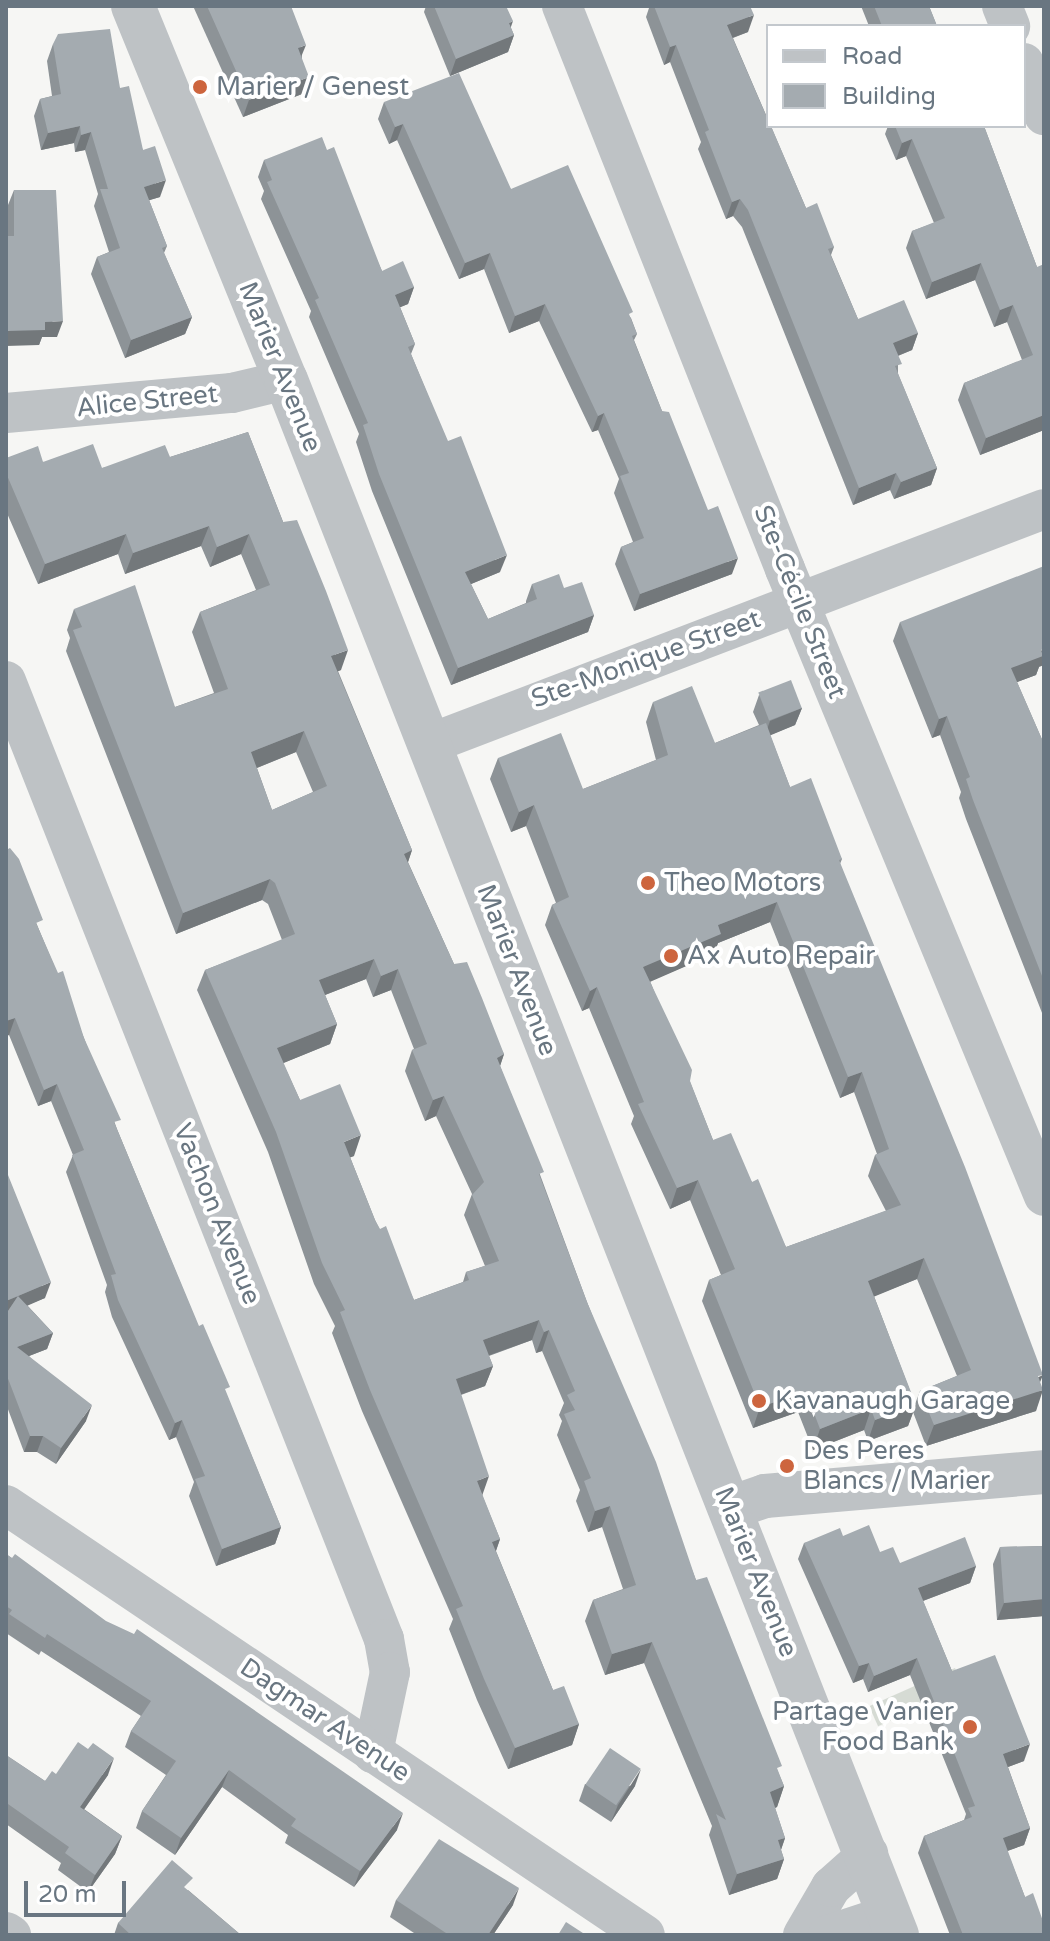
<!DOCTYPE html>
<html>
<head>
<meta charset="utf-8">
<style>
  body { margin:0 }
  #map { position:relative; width:1050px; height:1941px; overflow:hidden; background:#f6f6f4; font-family:"Varela Round",sans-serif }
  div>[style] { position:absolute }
  .green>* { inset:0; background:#d6dbd4; transform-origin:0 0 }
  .minor>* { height:40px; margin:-20px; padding:0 20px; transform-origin:20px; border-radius:20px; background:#bec2c5 }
  .tertiary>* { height:44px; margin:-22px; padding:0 22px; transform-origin:22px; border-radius:22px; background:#bec2c5 }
  .wall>* { inset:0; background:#8d9397 }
  .shaded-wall>* { inset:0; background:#73787b }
  .building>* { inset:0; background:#a4abb0; transform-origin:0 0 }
  .dots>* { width:22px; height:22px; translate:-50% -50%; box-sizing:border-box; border:4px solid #fff; border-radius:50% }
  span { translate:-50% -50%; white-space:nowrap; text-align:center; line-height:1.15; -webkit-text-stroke:8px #fff; paint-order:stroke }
  .poi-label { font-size:26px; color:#697681 }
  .left { translate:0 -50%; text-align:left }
  .right { translate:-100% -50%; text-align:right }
  .street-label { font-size:26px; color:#697681 }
  .frame { position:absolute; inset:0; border:8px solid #697681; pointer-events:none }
  .legend { position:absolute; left:766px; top:24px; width:260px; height:104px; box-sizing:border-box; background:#fff; border:2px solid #c3c8cd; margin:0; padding:10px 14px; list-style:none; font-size:24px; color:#697681 }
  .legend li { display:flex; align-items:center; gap:16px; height:40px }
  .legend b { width:40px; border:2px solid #c3c8cd }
  .scale { position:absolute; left:24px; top:1881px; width:102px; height:36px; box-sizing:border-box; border:4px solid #697681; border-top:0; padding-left:10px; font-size:24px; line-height:28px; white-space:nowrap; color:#697681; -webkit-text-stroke:6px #fff; paint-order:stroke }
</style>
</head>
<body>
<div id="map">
  <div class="green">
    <i style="left:955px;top:1668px;width:22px;height:94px;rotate:66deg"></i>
  </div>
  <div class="minor">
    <i style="left:562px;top:6px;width:606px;rotate:68.39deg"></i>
    <i style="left:785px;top:569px;width:678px;rotate:67.56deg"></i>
    <i style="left:1002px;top:6px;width:22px;rotate:68deg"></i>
    <i style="left:1024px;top:63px;width:56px;rotate:69deg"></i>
    <i style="left:6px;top:413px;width:227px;rotate:-5.1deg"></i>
    <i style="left:232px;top:393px;width:56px;rotate:-13.5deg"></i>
    <i style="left:6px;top:681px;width:1030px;rotate:68.47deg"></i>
    <i style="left:384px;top:1639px;width:34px;rotate:80deg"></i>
    <i style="left:390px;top:1672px;width:83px;rotate:101.9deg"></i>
    <i style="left:429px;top:744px;width:658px;rotate:-20.91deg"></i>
    <i style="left:6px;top:1505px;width:770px;rotate:33.94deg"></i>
    <i style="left:6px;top:1932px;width:6px;rotate:31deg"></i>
    <i style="left:803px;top:1935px;width:56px;rotate:-59.7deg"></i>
    <i style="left:831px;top:1887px;width:50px;rotate:-41.7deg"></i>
    <i style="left:828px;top:1935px;width:64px;rotate:-18.2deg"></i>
  </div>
  <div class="tertiary">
    <i style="left:133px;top:6px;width:404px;rotate:67.8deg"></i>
    <i style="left:286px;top:380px;width:1671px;rotate:68.55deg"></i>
    <i style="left:730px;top:1508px;width:37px;rotate:-19deg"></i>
    <i style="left:765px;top:1496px;width:280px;rotate:-4.9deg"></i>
  </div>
  <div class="wall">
    <i style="clip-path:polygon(193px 6px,291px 6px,302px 57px,302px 94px,243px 117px)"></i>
    <i style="clip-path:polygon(426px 6px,506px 6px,511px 28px,514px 35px,508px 52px,450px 76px,424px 12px)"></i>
    <i style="clip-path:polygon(648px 6px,750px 6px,748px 32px,733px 38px,806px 208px,834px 247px,831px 255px,858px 319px,918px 333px,912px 350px,898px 356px,898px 374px,937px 468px,931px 485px,894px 499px,890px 490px,853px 505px,742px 227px,733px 216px,726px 219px,698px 149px,701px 142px,670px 62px,664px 65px,646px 17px,649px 8px)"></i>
    <i style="clip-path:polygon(861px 6px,929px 6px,937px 26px,869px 26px)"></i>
    <i style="clip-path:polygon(53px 44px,120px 88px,160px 197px,149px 200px,167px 246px,164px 253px,192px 317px,185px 334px,125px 358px,91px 274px,97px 257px,109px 252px,94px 206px,98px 194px,85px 150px,75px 152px,74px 143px,41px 150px,34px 116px,40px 99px,52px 96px,47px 61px)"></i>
    <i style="clip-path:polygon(384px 102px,511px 189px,631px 318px,637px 334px,634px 340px,662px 411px,732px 574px,634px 611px,615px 564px,621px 547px,633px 542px,614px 493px,619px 479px,598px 430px,592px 432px,539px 321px,509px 333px,484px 269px,459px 279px,397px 140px,389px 144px,378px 119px)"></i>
    <i style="clip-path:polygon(888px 126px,984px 126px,1037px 267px,1044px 430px,980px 455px,958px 400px,964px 383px,1022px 360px,1007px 322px,994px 327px,975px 280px,926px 299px,906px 248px,912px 231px,934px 223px,906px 156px,896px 160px,885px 134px)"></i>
    <i style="clip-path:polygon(327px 150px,382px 271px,414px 287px,408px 304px,400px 307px,415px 344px,411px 354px,500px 572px,471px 584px,488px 619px,526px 603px,526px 601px,532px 584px,564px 588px,594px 615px,588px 632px,451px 685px,372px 491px,356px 442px,359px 434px,309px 317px,311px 311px,261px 199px,264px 191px,258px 177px,264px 160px)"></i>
    <i style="clip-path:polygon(14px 190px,57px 337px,42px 337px,39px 345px,8px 236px,8px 205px)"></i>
    <i style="clip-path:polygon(evenodd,248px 432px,341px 670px,338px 671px,412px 850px,408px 862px,454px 964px,504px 1054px,500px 1066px,587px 1302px,696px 1580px,784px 1786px,777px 1807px,775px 1808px,785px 1838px,781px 1850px,784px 1859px,777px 1879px,729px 1895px,709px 1835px,712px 1826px,644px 1663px,605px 1675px,585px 1621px,593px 1600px,623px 1589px,602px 1527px,588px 1532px,576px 1501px,580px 1490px,557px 1435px,562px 1421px,559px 1415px,564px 1403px,542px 1351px,536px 1353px,532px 1340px,489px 1356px,493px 1366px,485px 1386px,461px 1395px,482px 1495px,500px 1539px,496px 1551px,553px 1690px,579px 1724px,572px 1745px,508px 1769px,477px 1700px,449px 1629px,453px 1619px,362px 1411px,332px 1333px,335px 1326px,314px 1284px,268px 1152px,197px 990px,205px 970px,282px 940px,268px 904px,262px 900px,176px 934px,66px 651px,70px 638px,67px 630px,74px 609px,175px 707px,214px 693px,192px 632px,200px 612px,256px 590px,241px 554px,210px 567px,201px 546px,125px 574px,118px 554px,38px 584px,6px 511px,6px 458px,102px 468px,170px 457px,248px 432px,296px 752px,313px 792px,272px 810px,257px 768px,296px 752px,248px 432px,366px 979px,373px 997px,391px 990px,414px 1049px,412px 1050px,405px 1071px,425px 1121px,436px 1116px,472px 1194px,464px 1215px,485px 1266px,466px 1272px,463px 1282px,414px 1300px,375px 1220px,350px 1157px,354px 1156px,300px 1100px,283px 1063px,330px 1044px,337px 1024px,325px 995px,366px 979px)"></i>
    <i style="clip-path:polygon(900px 622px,1039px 667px,1036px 675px,1017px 682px,1044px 744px,1044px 1018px,966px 819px,959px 798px,961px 792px,940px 735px,932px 738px,893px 641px)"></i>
    <i style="clip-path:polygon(evenodd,759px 695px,802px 708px,795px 725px,770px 735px,790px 787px,842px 859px,840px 864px,1040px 1382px,1036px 1411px,926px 1446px,913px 1412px,908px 1426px,868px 1441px,864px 1430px,813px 1450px,798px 1412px,753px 1428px,702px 1301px,709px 1280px,721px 1275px,690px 1200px,670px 1209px,631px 1124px,634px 1116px,589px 1008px,582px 1011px,545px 925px,552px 905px,556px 903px,526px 826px,511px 832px,490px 779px,498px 758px,583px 789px,656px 760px,646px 722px,653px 702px,715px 743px,759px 725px,753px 712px,759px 695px,770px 922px,840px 1098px,854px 1092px,877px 1154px,875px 1155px,868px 1176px,886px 1211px,786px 1247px,752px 1182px,713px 1140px,650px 981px,714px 954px,718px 943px,770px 922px,759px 695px,917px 1279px,957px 1376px,920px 1391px,915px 1404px,874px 1296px,917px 1279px)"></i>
    <i style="clip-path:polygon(6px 850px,84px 1038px,117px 1129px,281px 1527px,275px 1544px,216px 1566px,189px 1496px,194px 1482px,176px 1437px,169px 1440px,112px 1317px,105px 1292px,107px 1285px,66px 1172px,73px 1155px,51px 1101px,38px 1106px,9px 1035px,6px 1036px)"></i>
    <i style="clip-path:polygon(6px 1170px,45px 1298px,27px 1305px,53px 1333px,47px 1349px,29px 1356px,86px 1421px,56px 1464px,37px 1452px,24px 1452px,6px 1404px)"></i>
    <i style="clip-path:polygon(843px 1536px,900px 1563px,976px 1566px,970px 1583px,923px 1601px,952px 1671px,1024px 1761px,1008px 1767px,1030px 1828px,1024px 1845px,1007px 1851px,1025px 1897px,1044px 1935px,950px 1935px,918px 1853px,924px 1836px,964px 1820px,966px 1814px,910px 1675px,868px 1692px,863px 1679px,853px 1683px,798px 1559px,804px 1543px)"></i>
    <i style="clip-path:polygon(1044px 1546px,1044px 1616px,997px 1620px,993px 1564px,1000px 1547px)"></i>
    <i style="clip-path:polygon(6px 1554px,397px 1830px,354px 1887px,285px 1843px,288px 1835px,222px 1787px,175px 1855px,136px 1828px,142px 1811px,166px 1775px,125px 1747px,131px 1731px,141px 1716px,41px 1651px,39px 1655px,6px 1633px)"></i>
    <i style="clip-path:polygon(6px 1755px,45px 1781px,56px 1774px,108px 1775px,84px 1809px,122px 1836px,115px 1854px,88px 1892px,58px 1870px,61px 1863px,6px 1824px)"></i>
    <i style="clip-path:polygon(585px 1784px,635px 1786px,611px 1822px,579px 1801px)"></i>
    <i style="clip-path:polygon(188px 1890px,241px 1935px,114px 1935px,118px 1923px)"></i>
    <i style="clip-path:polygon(396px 1900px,513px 1905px,493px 1935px,417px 1935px,390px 1917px)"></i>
  </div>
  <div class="shaded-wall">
    <i style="clip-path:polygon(754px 15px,748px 32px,721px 42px,727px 25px)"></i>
    <i style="clip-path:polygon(513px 21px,507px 38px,514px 35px,508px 52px,450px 76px,456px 59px,509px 23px)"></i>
    <i style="clip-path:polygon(306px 45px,299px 62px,298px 48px)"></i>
    <i style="clip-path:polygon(676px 45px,670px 62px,664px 65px,670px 47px)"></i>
    <i style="clip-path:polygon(309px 77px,302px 94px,243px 117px,249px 100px)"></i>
    <i style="clip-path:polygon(403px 124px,397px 140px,389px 144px,395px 127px)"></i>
    <i style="clip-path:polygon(80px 126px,74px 143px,41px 150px,48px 133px)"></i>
    <i style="clip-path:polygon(91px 132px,85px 150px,75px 152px,81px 135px)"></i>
    <i style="clip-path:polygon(912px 139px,906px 156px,896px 160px,902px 143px)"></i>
    <i style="clip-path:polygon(166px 180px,160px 197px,137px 204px,144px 187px)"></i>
    <i style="clip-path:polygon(740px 199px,733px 216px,726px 219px,732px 202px)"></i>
    <i style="clip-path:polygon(490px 253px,484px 269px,459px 279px,465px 263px)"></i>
    <i style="clip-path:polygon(981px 263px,975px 280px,926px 299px,932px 282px)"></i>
    <i style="clip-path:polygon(414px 287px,408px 304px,389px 312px,395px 295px)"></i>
    <i style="clip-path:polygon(545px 304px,539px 321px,509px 333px,515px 316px)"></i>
    <i style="clip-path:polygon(1013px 305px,1007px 322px,994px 327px,1000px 310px)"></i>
    <i style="clip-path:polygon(192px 317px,185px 334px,125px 358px,131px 340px)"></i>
    <i style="clip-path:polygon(63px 321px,57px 337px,42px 337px,39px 345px,6px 346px,6px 331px,45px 322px)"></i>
    <i style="clip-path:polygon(918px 333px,912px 350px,887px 360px,893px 343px)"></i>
    <i style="clip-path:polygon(604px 413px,598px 430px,592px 432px,598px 416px)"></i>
    <i style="clip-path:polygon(1044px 415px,1044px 430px,980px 455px,986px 438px)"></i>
    <i style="clip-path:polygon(937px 468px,931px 485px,894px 499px,901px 482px)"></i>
    <i style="clip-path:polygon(896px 473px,890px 490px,853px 505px,859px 488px)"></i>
    <i style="clip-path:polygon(209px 526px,201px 546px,125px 574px,133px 553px)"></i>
    <i style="clip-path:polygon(126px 534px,118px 554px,38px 584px,45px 564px)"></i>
    <i style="clip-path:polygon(249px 534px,241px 554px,210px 567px,217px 547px)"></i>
    <i style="clip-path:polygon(507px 555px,500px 572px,459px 589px,465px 572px)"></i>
    <i style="clip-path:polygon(738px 558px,732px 574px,634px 611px,640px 594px)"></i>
    <i style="clip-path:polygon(594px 615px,588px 632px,451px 685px,458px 668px)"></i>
    <i style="clip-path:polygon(1044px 649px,1044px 665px,1039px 667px,1036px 675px,1004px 687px,1011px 668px)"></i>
    <i style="clip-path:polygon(348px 650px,341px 670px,324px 677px,331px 656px)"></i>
    <i style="clip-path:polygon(802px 708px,795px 725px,764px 738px,770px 721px)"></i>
    <i style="clip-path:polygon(947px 716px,940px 735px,932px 738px,939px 719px)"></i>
    <i style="clip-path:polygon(304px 731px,296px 752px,244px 773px,251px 752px)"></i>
    <i style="clip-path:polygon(534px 805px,526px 826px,511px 832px,519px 812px)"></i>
    <i style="clip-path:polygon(412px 850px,405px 871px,404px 854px)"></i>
    <i style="clip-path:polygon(270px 879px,262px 900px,176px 934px,183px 913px)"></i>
    <i style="clip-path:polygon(777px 902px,770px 922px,718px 943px,714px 954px,636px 988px,643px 967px,718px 925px)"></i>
    <i style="clip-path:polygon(374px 959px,366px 979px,312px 1000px,319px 980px)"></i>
    <i style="clip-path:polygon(398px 969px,391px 990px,373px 997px,381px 976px)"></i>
    <i style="clip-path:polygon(597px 987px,589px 1008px,582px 1011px,590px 991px)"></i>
    <i style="clip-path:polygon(15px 1018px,9px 1035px,6px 1036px,6px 1021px)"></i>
    <i style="clip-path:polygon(337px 1024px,330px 1044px,269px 1069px,277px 1048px)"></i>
    <i style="clip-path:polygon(504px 1054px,497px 1075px,497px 1058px)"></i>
    <i style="clip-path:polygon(862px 1072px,854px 1092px,840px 1098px,848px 1077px)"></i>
    <i style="clip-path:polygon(57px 1084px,51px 1101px,38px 1106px,44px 1090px)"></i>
    <i style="clip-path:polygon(444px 1096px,436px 1116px,425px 1121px,433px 1100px)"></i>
    <i style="clip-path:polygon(361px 1135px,354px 1156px,336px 1163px,344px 1142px)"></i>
    <i style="clip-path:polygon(698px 1180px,690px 1200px,670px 1209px,677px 1188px)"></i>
    <i style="clip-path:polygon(924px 1258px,917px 1279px,861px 1302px,868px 1281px)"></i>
    <i style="clip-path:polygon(51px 1282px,45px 1298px,13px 1312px,18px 1296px)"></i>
    <i style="clip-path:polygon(18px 1296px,6px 1314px,6px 1301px)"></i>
    <i style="clip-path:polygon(539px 1320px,532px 1340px,476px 1360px,483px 1340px)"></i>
    <i style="clip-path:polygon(549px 1330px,542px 1351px,536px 1353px,544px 1332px)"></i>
    <i style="clip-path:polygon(53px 1333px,47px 1349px,11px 1363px,17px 1347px)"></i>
    <i style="clip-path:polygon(493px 1366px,485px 1386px,448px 1399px,456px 1379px)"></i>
    <i style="clip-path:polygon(1043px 1375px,1036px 1392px,1043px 1390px,1036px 1411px,926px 1446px,934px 1425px)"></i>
    <i style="clip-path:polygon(806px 1392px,798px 1412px,753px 1428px,760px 1407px)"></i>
    <i style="clip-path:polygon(92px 1405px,86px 1421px,56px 1464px,61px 1448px)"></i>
    <i style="clip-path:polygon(916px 1405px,908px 1426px,868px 1441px,875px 1420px)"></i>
    <i style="clip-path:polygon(871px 1409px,864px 1430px,813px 1450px,820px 1429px)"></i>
    <i style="clip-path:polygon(182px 1420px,176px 1437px,169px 1440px,175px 1423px)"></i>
    <i style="clip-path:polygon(30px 1436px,43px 1436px,37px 1452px,24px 1452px)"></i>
    <i style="clip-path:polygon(489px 1476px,482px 1496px,477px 1481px)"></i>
    <i style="clip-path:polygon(610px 1506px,602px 1527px,588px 1532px,595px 1511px)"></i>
    <i style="clip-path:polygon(281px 1527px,275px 1544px,216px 1566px,222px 1549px)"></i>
    <i style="clip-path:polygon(500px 1539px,493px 1559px,492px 1542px)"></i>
    <i style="clip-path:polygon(976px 1566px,970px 1583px,912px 1605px,918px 1588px)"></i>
    <i style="clip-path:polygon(1044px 1599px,1044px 1616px,997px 1620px,1004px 1603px)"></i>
    <i style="clip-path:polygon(652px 1642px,644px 1663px,605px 1675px,612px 1654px)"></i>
    <i style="clip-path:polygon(917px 1658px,910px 1675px,868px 1692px,874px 1676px)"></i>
    <i style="clip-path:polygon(869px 1663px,863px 1679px,853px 1683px,859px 1666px)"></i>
    <i style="clip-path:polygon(579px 1724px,572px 1745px,508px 1769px,515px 1748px)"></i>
    <i style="clip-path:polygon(1030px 1744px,1024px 1761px,997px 1771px,1003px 1754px)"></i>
    <i style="clip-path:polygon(114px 1758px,108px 1775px,74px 1824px,80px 1807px)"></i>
    <i style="clip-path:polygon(641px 1769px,635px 1786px,611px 1822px,618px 1805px)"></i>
    <i style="clip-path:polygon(229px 1770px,222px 1787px,175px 1855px,181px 1838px)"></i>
    <i style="clip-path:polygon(784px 1786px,777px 1807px,762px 1813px,770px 1792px)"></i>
    <i style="clip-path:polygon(403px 1813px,397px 1830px,354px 1887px,360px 1871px)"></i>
    <i style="clip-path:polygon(1030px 1828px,1024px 1845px,996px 1855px,1003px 1838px)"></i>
    <i style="clip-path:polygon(122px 1836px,115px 1854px,88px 1892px,95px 1875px)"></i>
    <i style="clip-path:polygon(785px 1838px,778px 1858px,778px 1840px)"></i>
    <i style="clip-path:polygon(784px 1859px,777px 1879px,729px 1895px,737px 1874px)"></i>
    <i style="clip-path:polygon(519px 1888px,513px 1905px,493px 1935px,488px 1935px)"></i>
  </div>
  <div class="building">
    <i style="clip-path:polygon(207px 6px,291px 6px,306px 45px,298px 48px,309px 77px,249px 100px)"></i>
    <i style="clip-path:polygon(434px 6px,506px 6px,513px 21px,509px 23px,514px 35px,456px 59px)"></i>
    <i style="clip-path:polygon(654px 6px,750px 6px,754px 15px,727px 25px,768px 120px,768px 126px,771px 126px,806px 208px,817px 203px,834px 247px,828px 249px,858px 319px,904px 300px,918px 333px,893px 343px,902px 364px,895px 366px,937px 468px,901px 482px,896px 473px,859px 488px,748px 210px,740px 199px,732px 202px,705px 132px,709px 130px,676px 45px,670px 47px)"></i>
    <i style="clip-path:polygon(874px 6px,929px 6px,937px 26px,882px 26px)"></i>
    <i style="clip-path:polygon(110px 29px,120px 88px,129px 86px,143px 150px,155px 146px,166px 180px,144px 187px,167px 246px,162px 248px,192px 317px,131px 340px,97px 257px,120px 248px,100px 189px,108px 189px,91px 132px,81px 135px,80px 126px,48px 133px,40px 99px,61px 94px,53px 44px,58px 34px)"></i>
    <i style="clip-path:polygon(459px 73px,511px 189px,568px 165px,633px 312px,629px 314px,637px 334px,632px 336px,662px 411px,669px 412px,708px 510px,718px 506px,738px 558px,640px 594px,621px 547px,644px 538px,620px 476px,629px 473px,604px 413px,598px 416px,545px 304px,515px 316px,490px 253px,465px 263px,403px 124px,395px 127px,384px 102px)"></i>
    <i style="clip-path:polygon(895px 126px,984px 126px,1037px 267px,1044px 264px,1044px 415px,986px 438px,964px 383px,1033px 355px,1013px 305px,1000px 310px,981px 263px,932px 282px,912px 231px,945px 218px,912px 139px,902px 143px)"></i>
    <i style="clip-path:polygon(322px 137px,327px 150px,334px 147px,382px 271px,403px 261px,414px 287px,395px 295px,415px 344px,408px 347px,448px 441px,461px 436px,507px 555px,465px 572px,488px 619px,537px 599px,532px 584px,559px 574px,564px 588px,582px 582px,594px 615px,458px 668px,379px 474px,363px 425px,368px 423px,315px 300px,319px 298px,267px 182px,272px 180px,264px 160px)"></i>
    <i style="clip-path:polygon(14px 190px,56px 190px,63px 321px,45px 322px,45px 330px,6px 331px,6px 236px,14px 236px)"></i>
    <i style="clip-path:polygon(evenodd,248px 432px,283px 522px,297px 520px,326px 591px,348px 650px,331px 656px,412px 850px,404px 854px,454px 964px,467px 962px,482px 998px,504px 1054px,497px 1058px,544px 1172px,539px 1174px,587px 1302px,656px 1462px,696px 1580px,707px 1577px,782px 1766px,777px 1768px,784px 1786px,770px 1792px,785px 1838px,778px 1840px,784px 1859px,737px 1874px,716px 1814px,726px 1820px,652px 1642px,612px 1654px,593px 1600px,636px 1585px,610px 1506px,595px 1511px,584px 1481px,591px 1478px,564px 1414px,575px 1410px,567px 1395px,575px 1391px,549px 1330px,544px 1332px,539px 1320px,483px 1340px,493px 1366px,456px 1379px,489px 1476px,477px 1481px,500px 1539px,492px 1542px,553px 1690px,564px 1686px,579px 1724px,515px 1748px,484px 1679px,456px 1609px,463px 1606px,370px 1390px,340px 1312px,345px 1310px,322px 1263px,276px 1132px,205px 970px,295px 934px,275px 883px,270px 879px,183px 913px,73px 630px,82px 627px,74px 609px,135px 585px,175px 707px,228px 689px,200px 612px,270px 585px,249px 534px,217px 547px,209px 526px,133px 553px,126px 534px,45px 564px,6px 473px,6px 458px,38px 446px,43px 462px,93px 444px,102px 468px,165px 445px,170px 457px,248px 432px,304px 731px,327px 786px,272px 810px,251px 752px,304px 731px,248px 432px,374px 959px,381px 976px,398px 969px,427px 1044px,412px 1050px,433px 1100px,444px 1096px,484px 1182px,472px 1195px,499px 1261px,466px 1272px,469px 1280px,414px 1300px,386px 1226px,380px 1229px,375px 1220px,344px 1142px,361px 1135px,340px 1084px,300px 1100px,277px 1048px,337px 1024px,319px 980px,374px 959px)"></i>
    <i style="clip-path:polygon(1044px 566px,1044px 649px,1041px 650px,1043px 656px,1011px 668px,1044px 744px,1044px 981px,973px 800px,966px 779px,970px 777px,947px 716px,939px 719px,900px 622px)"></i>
    <i style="left:791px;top:680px;width:30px;height:35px;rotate:69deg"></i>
    <i style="clip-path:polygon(evenodd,692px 686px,715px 743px,766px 723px,790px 787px,811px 778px,842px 859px,839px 860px,965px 1167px,1043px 1375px,1038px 1376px,1043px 1390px,934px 1425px,920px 1391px,971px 1370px,924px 1258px,868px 1281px,916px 1405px,875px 1420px,871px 1409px,820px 1429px,806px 1392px,760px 1407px,709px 1280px,735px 1269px,698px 1180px,677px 1188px,638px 1104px,644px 1102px,597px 987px,590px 991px,552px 905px,569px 897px,534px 805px,519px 812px,498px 758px,561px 733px,583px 789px,668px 755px,653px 702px,692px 686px,777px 902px,848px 1077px,862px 1072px,889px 1149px,875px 1155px,901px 1205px,786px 1247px,758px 1179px,752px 1182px,731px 1133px,713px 1140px,690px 1081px,692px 1070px,643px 967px,721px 934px,718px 925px,777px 902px)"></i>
    <i style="clip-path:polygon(10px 848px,19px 859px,43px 920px,36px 923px,58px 973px,63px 971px,84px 1038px,121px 1120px,114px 1122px,199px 1326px,203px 1324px,230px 1387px,225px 1389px,281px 1527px,222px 1549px,195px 1479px,205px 1476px,182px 1420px,175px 1423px,118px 1300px,111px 1275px,116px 1274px,72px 1155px,84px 1150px,57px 1084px,44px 1090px,15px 1018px,6px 1021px,6px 850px)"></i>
    <i style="clip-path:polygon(6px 1170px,51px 1282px,18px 1296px,53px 1333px,17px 1347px,92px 1405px,61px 1448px,43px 1436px,30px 1436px,7px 1376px,6px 1377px,6px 1314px,18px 1296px,6px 1301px)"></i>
    <i style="clip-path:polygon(869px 1525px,880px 1552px,893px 1547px,900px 1563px,965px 1537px,976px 1566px,918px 1588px,952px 1671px,995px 1655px,1030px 1744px,1003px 1754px,1030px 1828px,1003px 1838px,1025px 1897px,1033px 1893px,1044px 1924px,1044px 1935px,963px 1935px,924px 1836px,972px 1817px,968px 1808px,975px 1806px,917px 1658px,874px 1676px,869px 1663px,859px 1666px,804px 1543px,840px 1528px,843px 1536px)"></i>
    <i style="clip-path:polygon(1044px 1546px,1044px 1599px,1004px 1603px,1000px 1547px)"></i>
    <i style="clip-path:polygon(6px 1554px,12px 1558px,15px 1554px,106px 1621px,134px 1634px,137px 1629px,403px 1813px,360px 1871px,291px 1826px,296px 1819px,229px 1770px,181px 1838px,142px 1811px,176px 1761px,131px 1731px,151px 1701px,47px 1634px,45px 1638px,9px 1614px,12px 1610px,6px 1606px)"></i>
    <i style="clip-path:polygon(78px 1742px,88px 1749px,93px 1743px,114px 1758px,80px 1807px,122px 1836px,95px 1875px,65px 1853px,69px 1847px,8px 1804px,6px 1807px,6px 1755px,45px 1781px,52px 1771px,56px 1774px)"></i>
    <i style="left:610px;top:1748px;width:37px;height:44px;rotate:34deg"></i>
    <i style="clip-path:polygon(439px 1839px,519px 1888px,488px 1935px,449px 1935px,396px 1900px)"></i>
    <i style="clip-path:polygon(172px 1860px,193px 1878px,184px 1887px,241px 1935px,131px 1935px,118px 1923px)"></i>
    <i style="clip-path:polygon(566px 1922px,586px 1935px,558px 1935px)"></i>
  </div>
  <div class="dots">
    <i style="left:200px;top:87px;background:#cd653e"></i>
    <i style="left:648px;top:883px;background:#cd653e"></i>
    <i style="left:671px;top:956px;background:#cd653e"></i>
    <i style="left:759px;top:1401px;background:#cd653e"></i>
    <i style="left:787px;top:1466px;background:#cd653e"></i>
    <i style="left:970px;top:1727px;background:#cd653e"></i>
  </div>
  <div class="poi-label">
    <span class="left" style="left:216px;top:87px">Marier / Genest</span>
    <span class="left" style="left:664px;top:883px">Theo Motors</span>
    <span class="left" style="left:687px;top:956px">Ax Auto Repair</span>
    <span class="left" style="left:775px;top:1401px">Kavanaugh Garage</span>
    <span class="left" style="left:803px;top:1466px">Des Peres<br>Blancs / Marier</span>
    <span class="right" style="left:954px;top:1727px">Partage Vanier<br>Food Bank</span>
  </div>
  <div class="street-label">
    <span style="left:280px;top:367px;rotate:68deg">Marier Avenue</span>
    <span style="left:147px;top:401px;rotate:-6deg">Alice Street</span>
    <span style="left:800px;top:602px;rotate:68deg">Ste-Cécile Street</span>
    <span style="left:646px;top:659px;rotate:-20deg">Ste-Monique Street</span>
    <span style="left:517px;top:970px;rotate:69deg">Marier Avenue</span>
    <span style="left:217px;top:1214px;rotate:68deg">Vachon Avenue</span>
    <span style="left:756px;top:1572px;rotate:68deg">Marier Avenue</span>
    <span style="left:325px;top:1720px;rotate:34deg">Dagmar Avenue</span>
  </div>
  <div class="frame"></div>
  <ul class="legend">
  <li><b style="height:10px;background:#bec2c5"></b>Road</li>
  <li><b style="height:22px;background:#a4abb0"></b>Building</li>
  </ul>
  <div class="scale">20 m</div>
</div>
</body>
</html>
